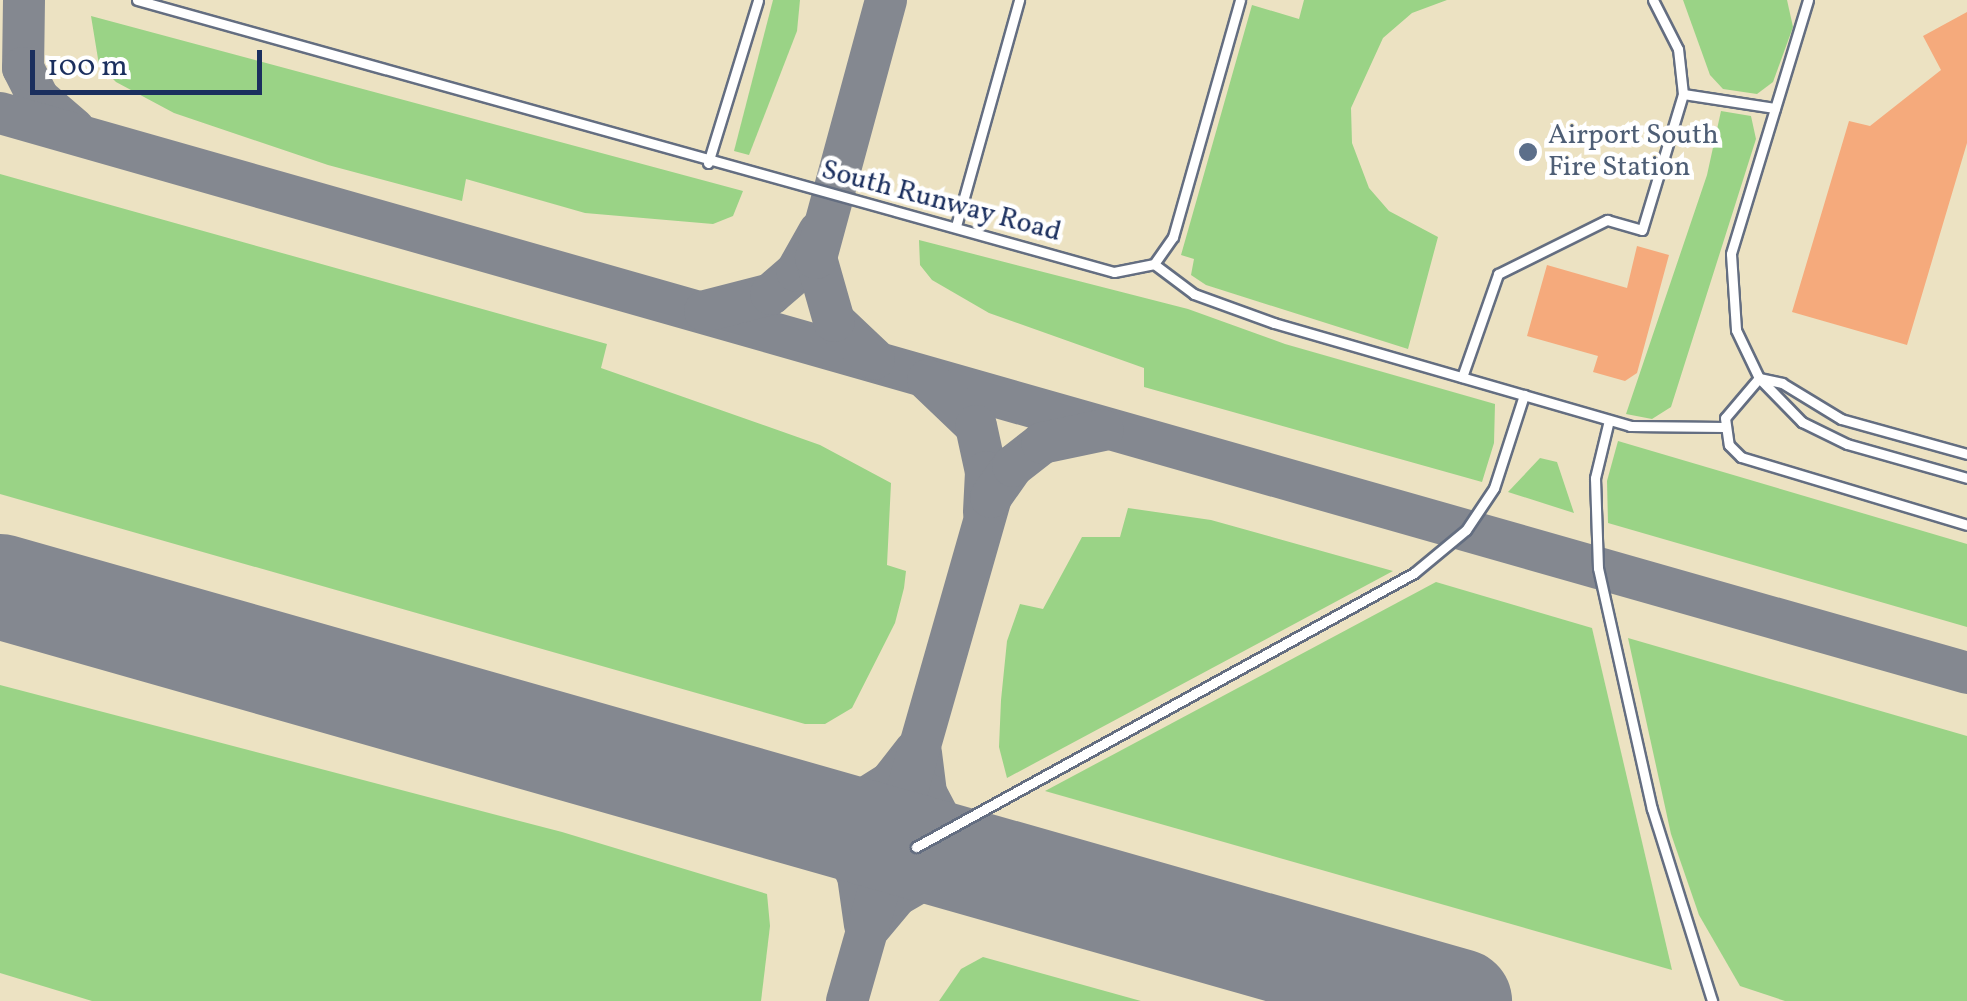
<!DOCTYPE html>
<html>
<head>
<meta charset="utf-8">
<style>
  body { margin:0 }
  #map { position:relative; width:1967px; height:1001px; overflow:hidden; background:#ece2c2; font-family:Vollkorn,serif }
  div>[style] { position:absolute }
  .green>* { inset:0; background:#9ad386 }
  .taxiway>* { height:42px; margin:-21px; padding:0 21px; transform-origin:21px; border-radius:21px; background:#848890 }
  .runway>* { height:105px; margin:-52.5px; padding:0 52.5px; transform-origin:52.5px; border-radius:52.5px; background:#848890 }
  .building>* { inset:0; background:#f5aa7c }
  .roads { filter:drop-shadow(2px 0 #646e81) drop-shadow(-2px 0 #646e81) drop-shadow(0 2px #646e81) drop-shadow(0 -2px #646e81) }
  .service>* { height:9px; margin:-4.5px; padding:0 4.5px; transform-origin:4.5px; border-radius:4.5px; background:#fff }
  .dots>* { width:28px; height:28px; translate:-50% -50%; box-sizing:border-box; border:5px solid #fff; border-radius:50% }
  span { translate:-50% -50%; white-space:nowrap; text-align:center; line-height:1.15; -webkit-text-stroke:9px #fff; paint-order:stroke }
  .service-label { font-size:28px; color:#4e5e75 }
  .left { translate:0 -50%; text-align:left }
  .street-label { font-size:28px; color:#1b2f5e }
  .scale { position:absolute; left:30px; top:50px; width:232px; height:45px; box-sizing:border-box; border:5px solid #1b2f5e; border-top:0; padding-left:12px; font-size:30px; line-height:35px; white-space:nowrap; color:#1b2f5e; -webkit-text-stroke:8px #fff; paint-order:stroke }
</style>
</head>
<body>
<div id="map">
  <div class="green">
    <i style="clip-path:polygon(773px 0,800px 0,797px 31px,749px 155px,734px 151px)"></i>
    <i style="clip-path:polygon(1304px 0,1447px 0,1412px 13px,1383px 38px,1351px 108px,1352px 143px,1369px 188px,1389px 211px,1438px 237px,1408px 349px,1206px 285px,1191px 275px,1194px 259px,1181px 255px,1252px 5px,1299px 19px)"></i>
    <i style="clip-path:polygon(1683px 0,1787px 0,1793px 27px,1773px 82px,1757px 94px,1723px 89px,1710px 75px)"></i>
    <i style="clip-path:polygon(91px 16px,743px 191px,733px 216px,713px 224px,585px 213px,466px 179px,462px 201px,328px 165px,174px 113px,116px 82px,99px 65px)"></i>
    <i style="clip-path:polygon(1721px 111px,1751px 116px,1756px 139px,1671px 407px,1652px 419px,1626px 414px,1707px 175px)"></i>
    <i style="clip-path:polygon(0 174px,607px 344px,601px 368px,820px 445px,891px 483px,887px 565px,906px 571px,904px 588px,895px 623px,852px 708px,825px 724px,805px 724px,0 494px)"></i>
    <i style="clip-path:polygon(919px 240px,1188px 309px,1285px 344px,1495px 404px,1494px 443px,1482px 482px,1144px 387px,1144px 368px,989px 313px,932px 280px,920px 265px)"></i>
    <i style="clip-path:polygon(1618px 441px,1967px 544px,1967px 627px,1608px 523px,1607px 481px)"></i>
    <i style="clip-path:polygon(1540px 458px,1557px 462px,1574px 513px,1508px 492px)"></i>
    <i style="clip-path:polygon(1128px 508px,1211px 520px,1393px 571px,1007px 778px,999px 747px,1001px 700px,1007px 641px,1020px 604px,1043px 609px,1082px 537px,1120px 537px)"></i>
    <i style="clip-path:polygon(1436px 582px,1592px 628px,1672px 970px,1045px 791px)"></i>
    <i style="clip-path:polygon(1628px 638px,1967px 736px,1967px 1001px,1785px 1001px,1740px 986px,1699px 915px,1671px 834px)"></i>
    <i style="clip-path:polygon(0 685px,562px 832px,767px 894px,770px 926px,761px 1001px,92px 1001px,0 973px)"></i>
    <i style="clip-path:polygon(983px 957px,1141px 1001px,939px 1001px,961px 969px)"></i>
  </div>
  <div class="taxiway">
    <i style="left:24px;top:0;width:68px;rotate:90.8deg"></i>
    <i style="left:23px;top:68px;width:35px;rotate:63deg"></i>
    <i style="left:39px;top:99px;width:46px;rotate:40.6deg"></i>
    <i style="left:0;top:113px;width:2045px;rotate:15.89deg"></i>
    <i style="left:705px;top:311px;width:68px;rotate:-14.4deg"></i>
    <i style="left:771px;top:294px;width:35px;rotate:-41deg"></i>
    <i style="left:797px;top:271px;width:45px;rotate:-60.6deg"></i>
    <i style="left:874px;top:359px;width:55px;rotate:-136.5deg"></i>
    <i style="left:834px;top:321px;width:66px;rotate:-105.9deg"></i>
    <i style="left:816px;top:258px;width:267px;rotate:-74.8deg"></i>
    <i style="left:928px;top:380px;width:66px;rotate:43.8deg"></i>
    <i style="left:976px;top:426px;width:47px;rotate:77.7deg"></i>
    <i style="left:986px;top:472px;width:40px;rotate:92.9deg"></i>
    <i style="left:0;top:607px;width:141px;rotate:7.7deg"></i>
    <i style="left:921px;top:753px;width:40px;rotate:82.9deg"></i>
    <i style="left:926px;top:793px;width:41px;rotate:62.2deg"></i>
    <i style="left:945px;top:829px;width:78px;rotate:34.5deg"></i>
    <i style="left:777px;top:807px;width:28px;rotate:18deg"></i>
    <i style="left:804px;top:816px;width:58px;rotate:42.2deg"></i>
    <i style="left:847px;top:855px;width:24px;rotate:62deg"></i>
    <i style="left:858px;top:876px;width:49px;rotate:81.9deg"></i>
    <i style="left:783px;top:807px;width:43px;rotate:2.7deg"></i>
    <i style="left:826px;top:809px;width:39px;rotate:-15deg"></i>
    <i style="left:864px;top:799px;width:31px;rotate:-32deg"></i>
    <i style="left:890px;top:783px;width:41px;rotate:-52deg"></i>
    <i style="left:871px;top:926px;width:40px;rotate:-50deg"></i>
    <i style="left:897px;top:895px;width:39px;rotate:-30deg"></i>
    <i style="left:931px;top:875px;width:72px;rotate:-2.4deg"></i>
    <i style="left:1352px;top:971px;width:73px;rotate:24.1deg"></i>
    <i style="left:847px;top:1001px;width:524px;rotate:-74.05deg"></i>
    <i style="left:991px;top:497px;width:38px;rotate:-55deg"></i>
    <i style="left:1013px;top:466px;width:37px;rotate:-38deg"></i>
    <i style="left:1042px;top:443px;width:62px;rotate:-12deg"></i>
  </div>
  <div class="runway">
    <i style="left:0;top:586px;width:1517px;rotate:15.88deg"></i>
  </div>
  <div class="building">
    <i style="clip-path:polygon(1967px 12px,1967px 143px,1907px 345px,1792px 312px,1849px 121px,1870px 126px,1941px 70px,1923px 36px)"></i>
    <i style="clip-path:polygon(1637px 246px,1669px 255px,1637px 373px,1625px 381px,1593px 372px,1598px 356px,1527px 336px,1547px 265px,1627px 288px)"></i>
  </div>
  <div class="roads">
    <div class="service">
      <i style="left:137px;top:0;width:1014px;rotate:15.56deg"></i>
      <i style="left:1114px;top:272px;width:41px;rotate:-11.3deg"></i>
      <i style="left:1154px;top:264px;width:50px;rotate:36.9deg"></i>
      <i style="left:1194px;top:294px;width:85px;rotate:19.9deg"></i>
      <i style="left:1274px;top:323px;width:371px;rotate:16.1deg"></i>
      <i style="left:1630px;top:426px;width:95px;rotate:0.6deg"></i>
      <i style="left:1808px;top:0;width:265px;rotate:106.9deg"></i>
      <i style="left:1731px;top:254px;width:76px;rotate:86.2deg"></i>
      <i style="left:1736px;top:330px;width:53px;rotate:64.4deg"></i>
      <i style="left:1759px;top:378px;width:62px;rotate:45.7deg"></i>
      <i style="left:1802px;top:422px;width:50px;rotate:26.1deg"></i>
      <i style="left:1847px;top:444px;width:125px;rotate:15.8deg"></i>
      <i style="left:1683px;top:94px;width:93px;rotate:8.7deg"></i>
      <i style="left:708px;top:163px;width:170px;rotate:-72.9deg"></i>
      <i style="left:956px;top:226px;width:235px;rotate:-74.4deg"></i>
      <i style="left:1154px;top:264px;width:33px;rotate:-55deg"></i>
      <i style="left:1173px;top:237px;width:246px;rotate:-74.2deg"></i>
      <i style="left:1462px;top:377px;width:109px;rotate:-70.7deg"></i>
      <i style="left:1498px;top:274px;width:122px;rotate:-26.4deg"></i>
      <i style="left:1607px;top:220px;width:36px;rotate:16deg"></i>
      <i style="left:1642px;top:230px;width:142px;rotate:-73.2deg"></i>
      <i style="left:1683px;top:94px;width:45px;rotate:-96.3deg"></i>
      <i style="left:1678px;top:49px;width:55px;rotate:-117deg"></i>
      <i style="left:1759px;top:378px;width:52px;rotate:130.4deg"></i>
      <i style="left:1725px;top:418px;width:27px;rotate:82deg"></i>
      <i style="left:1729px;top:445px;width:17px;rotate:45deg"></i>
      <i style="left:1741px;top:457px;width:236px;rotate:16.7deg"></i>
      <i style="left:1759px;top:378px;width:24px;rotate:12deg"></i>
      <i style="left:1782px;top:383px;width:69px;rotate:31.4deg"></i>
      <i style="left:1841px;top:419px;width:131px;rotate:15.5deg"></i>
      <i style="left:1609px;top:420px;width:60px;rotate:103.6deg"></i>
      <i style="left:1595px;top:478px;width:90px;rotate:88.1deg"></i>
      <i style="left:1598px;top:568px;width:247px;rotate:77.4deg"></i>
      <i style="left:1652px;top:809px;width:201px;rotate:72.6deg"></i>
      <i style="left:916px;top:847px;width:568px;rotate:-28.82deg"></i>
      <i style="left:1414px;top:573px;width:67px;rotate:-39.6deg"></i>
      <i style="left:1466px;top:530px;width:50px;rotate:-56.3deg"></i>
      <i style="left:1494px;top:488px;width:98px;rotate:-72.1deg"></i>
    </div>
  </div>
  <div class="dots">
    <i style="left:1528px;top:152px;background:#5c6f8a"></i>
  </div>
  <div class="service-label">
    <span class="left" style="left:1548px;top:152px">Airport South<br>Fire Station</span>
  </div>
  <div class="street-label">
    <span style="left:941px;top:202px;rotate:15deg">South Runway Road</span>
  </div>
  <div class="scale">100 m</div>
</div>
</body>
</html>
